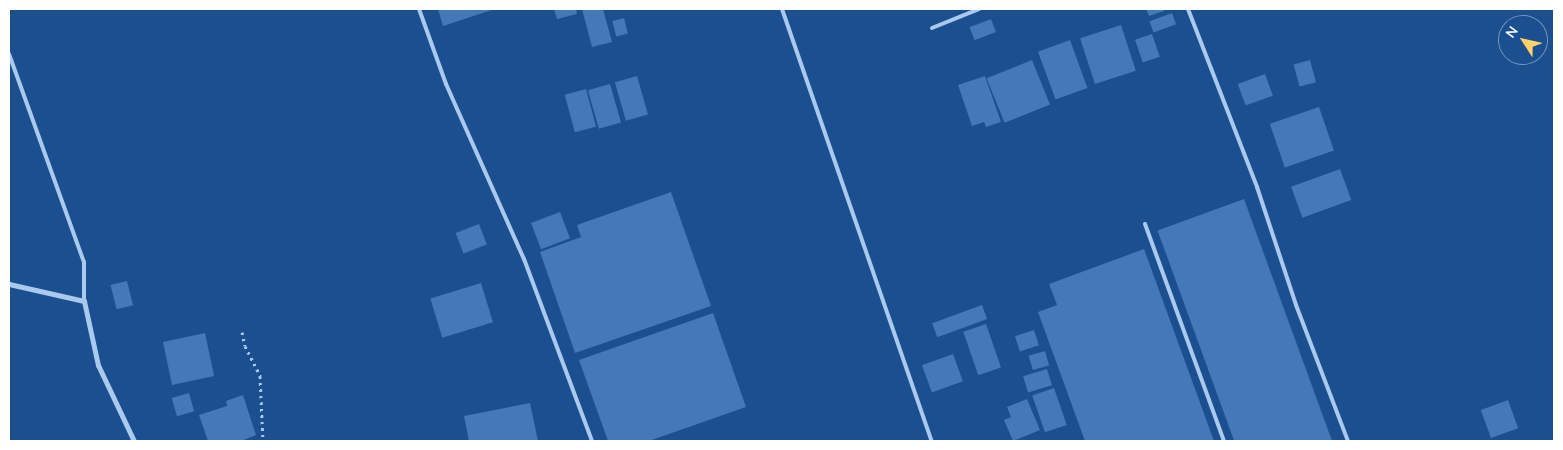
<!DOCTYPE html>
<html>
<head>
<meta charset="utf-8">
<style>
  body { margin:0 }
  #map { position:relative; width:1563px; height:450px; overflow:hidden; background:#1b4f8f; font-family:Quicksand,sans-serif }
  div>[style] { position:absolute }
  .building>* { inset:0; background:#4478b7; transform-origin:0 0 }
  .path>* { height:3px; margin-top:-1.5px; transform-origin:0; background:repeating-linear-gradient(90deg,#a9c9ee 0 2.5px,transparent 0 6.5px) }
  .lane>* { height:4px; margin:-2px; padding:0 2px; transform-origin:2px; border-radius:2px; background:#a9c9ee }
  .street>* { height:5px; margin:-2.5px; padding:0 2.5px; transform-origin:2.5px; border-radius:2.5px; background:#a9c9ee }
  span { translate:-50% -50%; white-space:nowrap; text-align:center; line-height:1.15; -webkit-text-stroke:4px #1b4f8f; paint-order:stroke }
  .frame { position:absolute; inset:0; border:10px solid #fff; pointer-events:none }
  .north { position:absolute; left:1498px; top:15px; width:50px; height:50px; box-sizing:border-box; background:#1b4f8f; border:1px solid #7695bc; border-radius:50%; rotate:305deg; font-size:14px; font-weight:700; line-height:20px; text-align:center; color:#fff }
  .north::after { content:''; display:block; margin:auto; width:18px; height:22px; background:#ffd166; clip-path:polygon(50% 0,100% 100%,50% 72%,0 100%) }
</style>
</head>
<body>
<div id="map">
  <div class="building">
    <i style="clip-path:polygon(438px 9px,495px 9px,443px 26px)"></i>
    <i style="clip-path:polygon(554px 9px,576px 9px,577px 14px,557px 19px)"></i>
    <i style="clip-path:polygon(582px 9px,603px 9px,612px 42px,592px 47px)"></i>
    <i style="clip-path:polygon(1146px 9px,1164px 9px,1164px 11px,1149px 16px)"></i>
    <i style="left:1172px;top:13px;width:12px;height:24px;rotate:70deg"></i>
    <i style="left:624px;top:18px;width:16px;height:12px;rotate:76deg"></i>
    <i style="left:991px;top:19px;width:14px;height:23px;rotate:69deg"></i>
    <i style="left:1121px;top:25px;width:48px;height:43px;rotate:72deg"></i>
    <i style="left:1152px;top:34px;width:24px;height:18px;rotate:71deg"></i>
    <i style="left:1070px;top:40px;width:51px;height:34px;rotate:70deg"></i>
    <i style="left:1032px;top:60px;width:48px;height:49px;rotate:68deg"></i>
    <i style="left:1310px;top:60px;width:23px;height:17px;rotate:75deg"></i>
    <i style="left:1265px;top:74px;width:23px;height:29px;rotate:70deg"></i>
    <i style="left:637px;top:76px;width:40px;height:23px;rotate:74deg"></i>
    <i style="clip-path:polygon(985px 76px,1001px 122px,986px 127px,984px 122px,972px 126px,958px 85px)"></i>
    <i style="left:610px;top:84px;width:40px;height:23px;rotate:74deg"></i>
    <i style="left:586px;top:89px;width:39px;height:22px;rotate:75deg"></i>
    <i style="left:1319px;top:107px;width:46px;height:52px;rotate:71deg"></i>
    <i style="left:1340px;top:169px;width:33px;height:52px;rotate:70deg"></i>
    <i style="clip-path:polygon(671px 192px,711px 306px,575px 353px,540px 252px,581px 237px,577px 225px)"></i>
    <i style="left:1244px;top:199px;width:258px;height:92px;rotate:70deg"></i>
    <i style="left:560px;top:212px;width:28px;height:31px;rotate:69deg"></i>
    <i style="left:479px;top:224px;width:22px;height:25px;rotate:69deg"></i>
    <i style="clip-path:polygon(1144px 249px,1214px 441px,1085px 441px,1038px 312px,1057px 305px,1049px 284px)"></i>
    <i style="left:127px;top:281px;width:25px;height:17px;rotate:76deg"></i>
    <i style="left:481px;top:283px;width:41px;height:53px;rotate:73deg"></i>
    <i style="left:982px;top:305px;width:15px;height:53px;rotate:70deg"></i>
    <i style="clip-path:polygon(713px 313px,746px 407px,649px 441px,608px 441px,579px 360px)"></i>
    <i style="left:986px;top:324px;width:46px;height:24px;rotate:71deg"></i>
    <i style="left:1034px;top:330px;width:16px;height:20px;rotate:72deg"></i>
    <i style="left:205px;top:333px;width:44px;height:43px;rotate:78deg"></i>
    <i style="left:1045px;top:351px;width:15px;height:17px;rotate:74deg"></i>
    <i style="left:953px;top:354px;width:29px;height:33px;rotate:70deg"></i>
    <i style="left:1047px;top:369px;width:17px;height:25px;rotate:73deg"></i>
    <i style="left:1054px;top:388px;width:39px;height:23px;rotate:71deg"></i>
    <i style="left:189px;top:393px;width:19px;height:18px;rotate:74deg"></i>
    <i style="clip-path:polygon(243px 395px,256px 435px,241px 441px,208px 441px,199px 415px,227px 406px,226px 401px)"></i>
    <i style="clip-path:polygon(1027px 399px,1040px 430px,1013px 441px,1004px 420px,1011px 417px,1007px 407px)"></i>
    <i style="left:1508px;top:400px;width:30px;height:29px;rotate:70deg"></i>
    <i style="clip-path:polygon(530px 403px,538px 441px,469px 441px,464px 416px)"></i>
  </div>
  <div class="path">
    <i style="left:242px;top:332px;width:14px;rotate:78deg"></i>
    <i style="left:245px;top:346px;width:34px;rotate:63deg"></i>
    <i style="left:260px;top:376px;width:65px;rotate:87.4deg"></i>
  </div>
  <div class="lane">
    <i style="left:419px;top:9px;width:80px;rotate:70.2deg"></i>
    <i style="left:446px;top:84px;width:192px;rotate:66deg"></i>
    <i style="left:524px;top:259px;width:194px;rotate:69.5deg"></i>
    <i style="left:782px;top:9px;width:457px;rotate:70.9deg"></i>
    <i style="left:1188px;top:9px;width:191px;rotate:68.8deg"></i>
    <i style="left:1257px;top:187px;width:124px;rotate:71.7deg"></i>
    <i style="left:1296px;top:305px;width:146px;rotate:69.1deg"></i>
    <i style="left:932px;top:28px;width:51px;rotate:-22deg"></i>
    <i style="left:9px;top:54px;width:221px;rotate:70.2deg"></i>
    <i style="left:84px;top:262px;width:39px;rotate:90deg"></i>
    <i style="left:1145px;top:224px;width:231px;rotate:70deg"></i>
  </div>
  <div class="street">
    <i style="left:9px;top:284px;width:77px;rotate:12.8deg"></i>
    <i style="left:84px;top:301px;width:66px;rotate:77.7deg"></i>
    <i style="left:98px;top:365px;width:84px;rotate:64.7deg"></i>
  </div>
  <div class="frame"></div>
  <div class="north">N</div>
</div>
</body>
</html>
